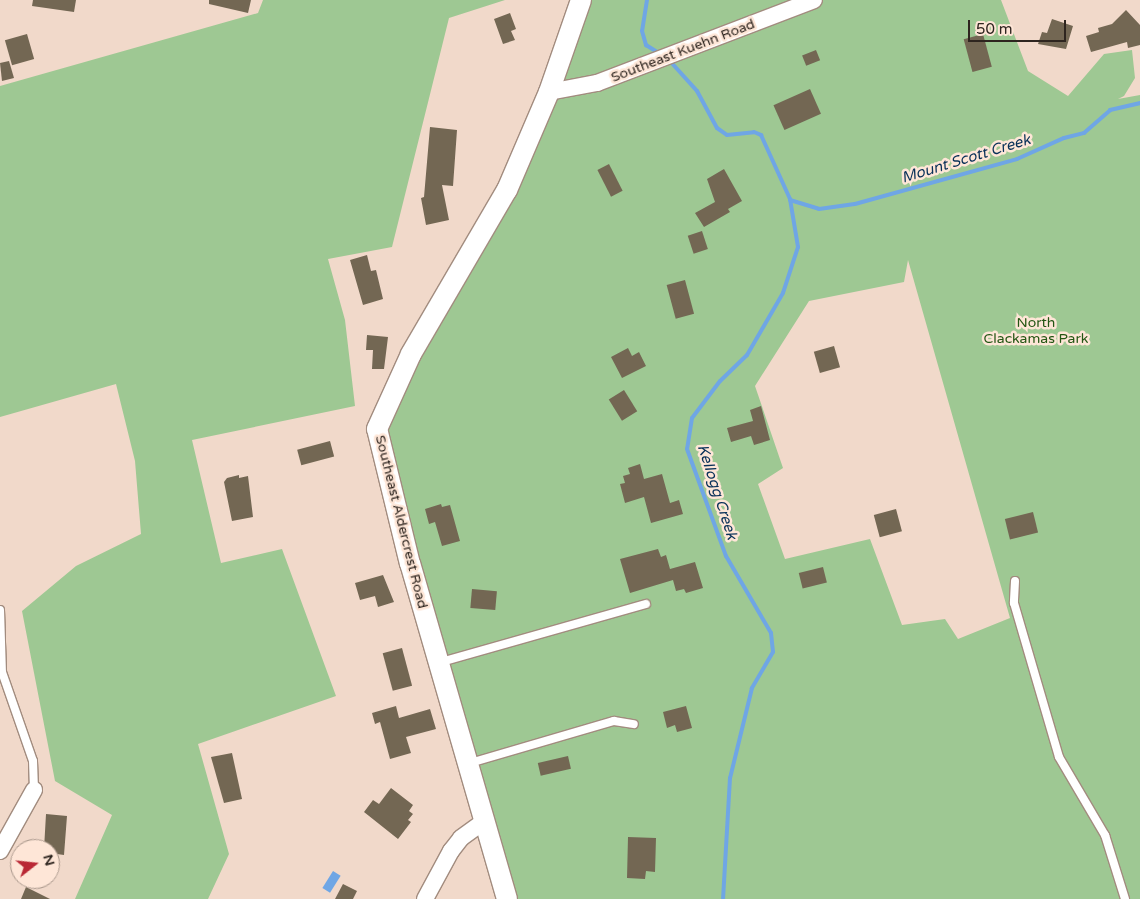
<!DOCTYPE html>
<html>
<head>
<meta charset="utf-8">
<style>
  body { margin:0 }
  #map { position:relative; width:1140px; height:899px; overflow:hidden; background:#f1d9ca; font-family:"Varela Round",sans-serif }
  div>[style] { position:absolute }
  .green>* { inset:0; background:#9ec893 }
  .water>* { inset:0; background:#6fa6e5; transform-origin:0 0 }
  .stream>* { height:4px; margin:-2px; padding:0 2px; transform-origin:2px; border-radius:2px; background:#6fa6e5 }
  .building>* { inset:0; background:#736753; transform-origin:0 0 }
  .roads { filter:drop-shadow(1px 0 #a28c7f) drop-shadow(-1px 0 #a28c7f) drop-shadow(0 1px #a28c7f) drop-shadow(0 -1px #a28c7f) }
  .service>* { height:8px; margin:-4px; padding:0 4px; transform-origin:4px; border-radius:4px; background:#fff }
  .minor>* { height:16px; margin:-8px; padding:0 8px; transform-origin:8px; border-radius:8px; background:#fff }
  .tertiary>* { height:20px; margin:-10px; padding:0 10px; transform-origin:10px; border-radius:10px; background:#fff }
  span { translate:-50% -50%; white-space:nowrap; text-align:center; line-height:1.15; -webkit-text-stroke:5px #fee6d7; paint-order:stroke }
  .street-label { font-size:14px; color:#2e251f }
  .park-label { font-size:14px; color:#235613 }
  .water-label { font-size:15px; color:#083058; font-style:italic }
  .north { position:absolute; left:10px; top:839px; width:50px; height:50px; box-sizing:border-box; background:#fee6d7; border:1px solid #ab998d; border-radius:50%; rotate:74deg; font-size:14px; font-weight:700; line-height:20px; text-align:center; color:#2e251f }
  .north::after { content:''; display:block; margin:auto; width:18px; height:22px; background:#b92835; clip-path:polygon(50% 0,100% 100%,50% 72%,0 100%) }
  .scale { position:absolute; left:968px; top:20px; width:98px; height:22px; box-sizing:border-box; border:2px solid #2e251f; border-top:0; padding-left:6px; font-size:15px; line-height:18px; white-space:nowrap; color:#2e251f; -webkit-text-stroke:4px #fee6d7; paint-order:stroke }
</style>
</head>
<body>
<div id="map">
  <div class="green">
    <i style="clip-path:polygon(263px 0,505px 0,449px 18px,392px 247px,328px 259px,345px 320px,355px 406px,192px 440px,221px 563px,282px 549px,336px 696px,198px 744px,229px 854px,208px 899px,75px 899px,112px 815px,55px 781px,22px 611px,76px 566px,141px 534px,135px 461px,116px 384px,0 417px,0 86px,258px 13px)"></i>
    <i style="clip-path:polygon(evenodd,583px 0,1001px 0,1028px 71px,1068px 96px,1104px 54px,1132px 50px,1135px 78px,1124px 96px,1118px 99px,1140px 95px,1140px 899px,511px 899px,384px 443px,384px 421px,514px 191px,583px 0,908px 260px,1010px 618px,958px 639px,945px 619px,902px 625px,870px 539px,785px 559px,758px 484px,783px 468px,755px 386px,809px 301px,904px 282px,908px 260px)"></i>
  </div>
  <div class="water">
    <i style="left:333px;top:871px;width:9px;height:20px;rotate:32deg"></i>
  </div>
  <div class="stream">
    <i style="left:647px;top:0;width:31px;rotate:99deg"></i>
    <i style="left:642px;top:31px;width:15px;rotate:74deg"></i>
    <i style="left:646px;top:45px;width:15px;rotate:32deg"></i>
    <i style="left:669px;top:60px;width:42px;rotate:47.9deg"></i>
    <i style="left:697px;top:91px;width:42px;rotate:61.6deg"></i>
    <i style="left:717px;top:128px;width:12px;rotate:35deg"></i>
    <i style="left:727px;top:135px;width:27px;rotate:-6deg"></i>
    <i style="left:754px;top:132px;width:8px;rotate:23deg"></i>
    <i style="left:761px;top:135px;width:70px;rotate:65.6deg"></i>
    <i style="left:790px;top:199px;width:49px;rotate:80.5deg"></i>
    <i style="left:798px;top:247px;width:48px;rotate:108.1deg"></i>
    <i style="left:783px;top:293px;width:72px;rotate:120.1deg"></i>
    <i style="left:747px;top:355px;width:37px;rotate:136deg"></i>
    <i style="left:720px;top:381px;width:46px;rotate:127.1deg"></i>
    <i style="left:692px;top:418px;width:31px;rotate:99deg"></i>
    <i style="left:687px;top:449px;width:114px;rotate:70deg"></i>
    <i style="left:726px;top:556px;width:89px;rotate:59.7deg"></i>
    <i style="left:771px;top:633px;width:19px;rotate:84deg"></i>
    <i style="left:773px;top:652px;width:42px;rotate:120.3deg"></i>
    <i style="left:752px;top:688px;width:93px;rotate:103.7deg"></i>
    <i style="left:730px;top:778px;width:121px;rotate:93.3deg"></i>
    <i style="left:790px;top:200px;width:30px;rotate:17deg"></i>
    <i style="left:819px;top:209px;width:36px;rotate:-8deg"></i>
    <i style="left:855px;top:204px;width:168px;rotate:-15.5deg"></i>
    <i style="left:1017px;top:159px;width:51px;rotate:-24.1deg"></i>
    <i style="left:1064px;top:138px;width:21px;rotate:-14deg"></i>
    <i style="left:1084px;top:133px;width:35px;rotate:-41deg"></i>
    <i style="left:1110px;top:110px;width:31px;rotate:-13deg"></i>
  </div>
  <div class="building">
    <i style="clip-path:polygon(33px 0,76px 0,74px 12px,32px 6px)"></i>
    <i style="clip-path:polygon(209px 0,251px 0,248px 13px,209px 4px)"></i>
    <i style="clip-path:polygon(1126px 10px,1140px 25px,1140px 45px,1128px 48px,1127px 42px,1091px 52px,1086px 36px,1099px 32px,1098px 28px,1112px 24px)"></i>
    <i style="clip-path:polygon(510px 13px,516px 29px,511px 31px,515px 40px,503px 44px,494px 19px)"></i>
    <i style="clip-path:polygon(1052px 19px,1073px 26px,1066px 49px,1038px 44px,1042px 32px,1047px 33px)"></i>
    <i style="left:27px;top:34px;width:26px;height:23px;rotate:74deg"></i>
    <i style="left:983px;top:34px;width:34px;height:20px;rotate:75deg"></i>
    <i style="left:816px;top:50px;width:11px;height:15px;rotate:68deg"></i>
    <i style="clip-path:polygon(9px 61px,14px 78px,2px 81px,0 63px)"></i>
    <i style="left:810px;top:89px;width:27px;height:40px;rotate:66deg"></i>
    <i style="clip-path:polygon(430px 127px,457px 130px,453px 186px,442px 185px,449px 220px,426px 225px,421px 198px,424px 197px)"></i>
    <i style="left:609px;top:164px;width:30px;height:13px;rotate:63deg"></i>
    <i style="clip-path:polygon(724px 169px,742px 201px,728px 209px,730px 212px,704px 227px,695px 213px,715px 202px,707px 179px)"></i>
    <i style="left:702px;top:231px;width:19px;height:15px;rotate:72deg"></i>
    <i style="clip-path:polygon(367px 255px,371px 271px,376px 270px,383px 299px,363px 305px,350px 260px)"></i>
    <i style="left:685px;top:280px;width:35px;height:19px;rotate:75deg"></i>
    <i style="clip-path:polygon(367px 335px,388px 337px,384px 369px,372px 369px,373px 350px,366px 350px)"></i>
    <i style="left:834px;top:346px;width:22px;height:21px;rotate:74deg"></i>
    <i style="clip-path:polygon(628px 348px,632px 356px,639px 352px,646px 366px,622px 378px,611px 357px)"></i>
    <i style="left:624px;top:390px;width:25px;height:18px;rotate:58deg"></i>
    <i style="clip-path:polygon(761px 406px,770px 440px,754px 445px,751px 436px,731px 442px,727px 428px,753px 421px,750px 410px)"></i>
    <i style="left:330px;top:441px;width:16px;height:34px;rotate:75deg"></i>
    <i style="clip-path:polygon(640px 464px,644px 479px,662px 474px,670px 503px,679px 500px,683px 514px,651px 523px,644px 497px,625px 503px,620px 484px,625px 483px,623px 476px,630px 474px,628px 468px)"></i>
    <i style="clip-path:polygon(239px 475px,239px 478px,248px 476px,253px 517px,232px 521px,224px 482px,227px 478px)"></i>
    <i style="clip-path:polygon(441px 504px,442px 507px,450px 505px,460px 541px,442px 546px,435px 522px,429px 524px,425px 509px)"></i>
    <i style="left:896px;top:509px;width:23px;height:23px;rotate:75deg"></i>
    <i style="left:1033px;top:512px;width:21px;height:29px;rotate:76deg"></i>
    <i style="clip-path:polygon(658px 549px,661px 557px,666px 555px,670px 569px,695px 562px,703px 588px,686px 593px,684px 589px,676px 591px,673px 580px,630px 593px,620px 559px)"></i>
    <i style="left:823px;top:567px;width:16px;height:25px;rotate:76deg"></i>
    <i style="clip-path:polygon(383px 575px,394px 602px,378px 607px,375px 596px,360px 600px,355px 583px)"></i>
    <i style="left:472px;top:589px;width:25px;height:19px;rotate:5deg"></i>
    <i style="left:402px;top:648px;width:39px;height:20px;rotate:75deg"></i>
    <i style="clip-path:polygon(396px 706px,399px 718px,430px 709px,436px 729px,406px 737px,411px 753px,390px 759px,380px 722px,375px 724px,372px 713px)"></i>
    <i style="clip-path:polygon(686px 706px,692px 728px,677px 732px,675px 725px,667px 728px,663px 712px)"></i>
    <i style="clip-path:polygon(232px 753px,242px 799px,224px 803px,211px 757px)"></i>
    <i style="left:568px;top:756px;width:13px;height:31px;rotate:77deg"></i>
    <i style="clip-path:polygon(391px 788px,413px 805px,409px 811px,413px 814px,408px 820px,411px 822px,398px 839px,364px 812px,373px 800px,379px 804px)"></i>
    <i style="clip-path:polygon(46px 814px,67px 816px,64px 855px,50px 853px,50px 849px,44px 849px)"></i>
    <i style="clip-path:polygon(628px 837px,656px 838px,655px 872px,646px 871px,645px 879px,627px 878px)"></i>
    <i style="clip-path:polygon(343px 884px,357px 891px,353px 899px,335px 899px)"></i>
    <i style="clip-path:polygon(26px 887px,50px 899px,21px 899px)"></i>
  </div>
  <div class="roads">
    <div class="service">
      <i style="left:1015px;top:581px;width:22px;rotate:93deg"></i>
      <i style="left:1014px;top:603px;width:160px;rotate:73.7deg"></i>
      <i style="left:1059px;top:757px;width:91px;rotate:59.5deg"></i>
      <i style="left:1105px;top:835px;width:67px;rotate:72.6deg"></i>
      <i style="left:0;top:610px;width:62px;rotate:88.2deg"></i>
      <i style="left:2px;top:672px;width:94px;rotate:70.8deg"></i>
      <i style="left:33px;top:761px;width:29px;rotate:88deg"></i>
      <i style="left:441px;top:662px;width:213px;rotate:-15.8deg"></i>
      <i style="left:470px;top:763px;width:150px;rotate:-16.3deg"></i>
      <i style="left:614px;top:721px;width:20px;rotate:9deg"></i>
    </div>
    <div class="minor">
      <i style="left:549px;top:92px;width:49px;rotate:-10.6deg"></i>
      <i style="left:597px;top:83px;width:232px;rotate:-20.9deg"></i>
      <i style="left:0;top:851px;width:70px;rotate:-60.9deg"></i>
      <i style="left:425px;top:899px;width:55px;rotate:-61.6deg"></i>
      <i style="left:451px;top:851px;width:16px;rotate:-52deg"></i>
      <i style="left:461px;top:838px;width:29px;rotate:-36deg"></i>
    </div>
    <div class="tertiary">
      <i style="left:507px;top:899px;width:349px;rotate:-106.1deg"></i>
      <i style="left:410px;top:564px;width:139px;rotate:-103.7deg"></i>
      <i style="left:377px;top:429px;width:82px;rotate:-65.6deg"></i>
      <i style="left:411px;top:354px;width:190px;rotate:-59.7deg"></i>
      <i style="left:507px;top:190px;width:107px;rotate:-66.8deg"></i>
      <i style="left:549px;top:92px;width:97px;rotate:-70.8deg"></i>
    </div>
  </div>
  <div class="street-label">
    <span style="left:683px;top:51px;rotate:-21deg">Southeast Kuehn Road</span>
    <span style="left:401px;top:522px;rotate:76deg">Southeast Aldercrest Road</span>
  </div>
  <div class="park-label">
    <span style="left:1036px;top:331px">North<br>Clackamas Park</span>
  </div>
  <div class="water-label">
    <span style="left:966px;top:159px;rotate:-17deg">Mount Scott Creek</span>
    <span style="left:717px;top:492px;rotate:72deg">Kellogg Creek</span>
  </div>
  <div class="north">N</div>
  <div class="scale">50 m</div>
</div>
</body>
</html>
